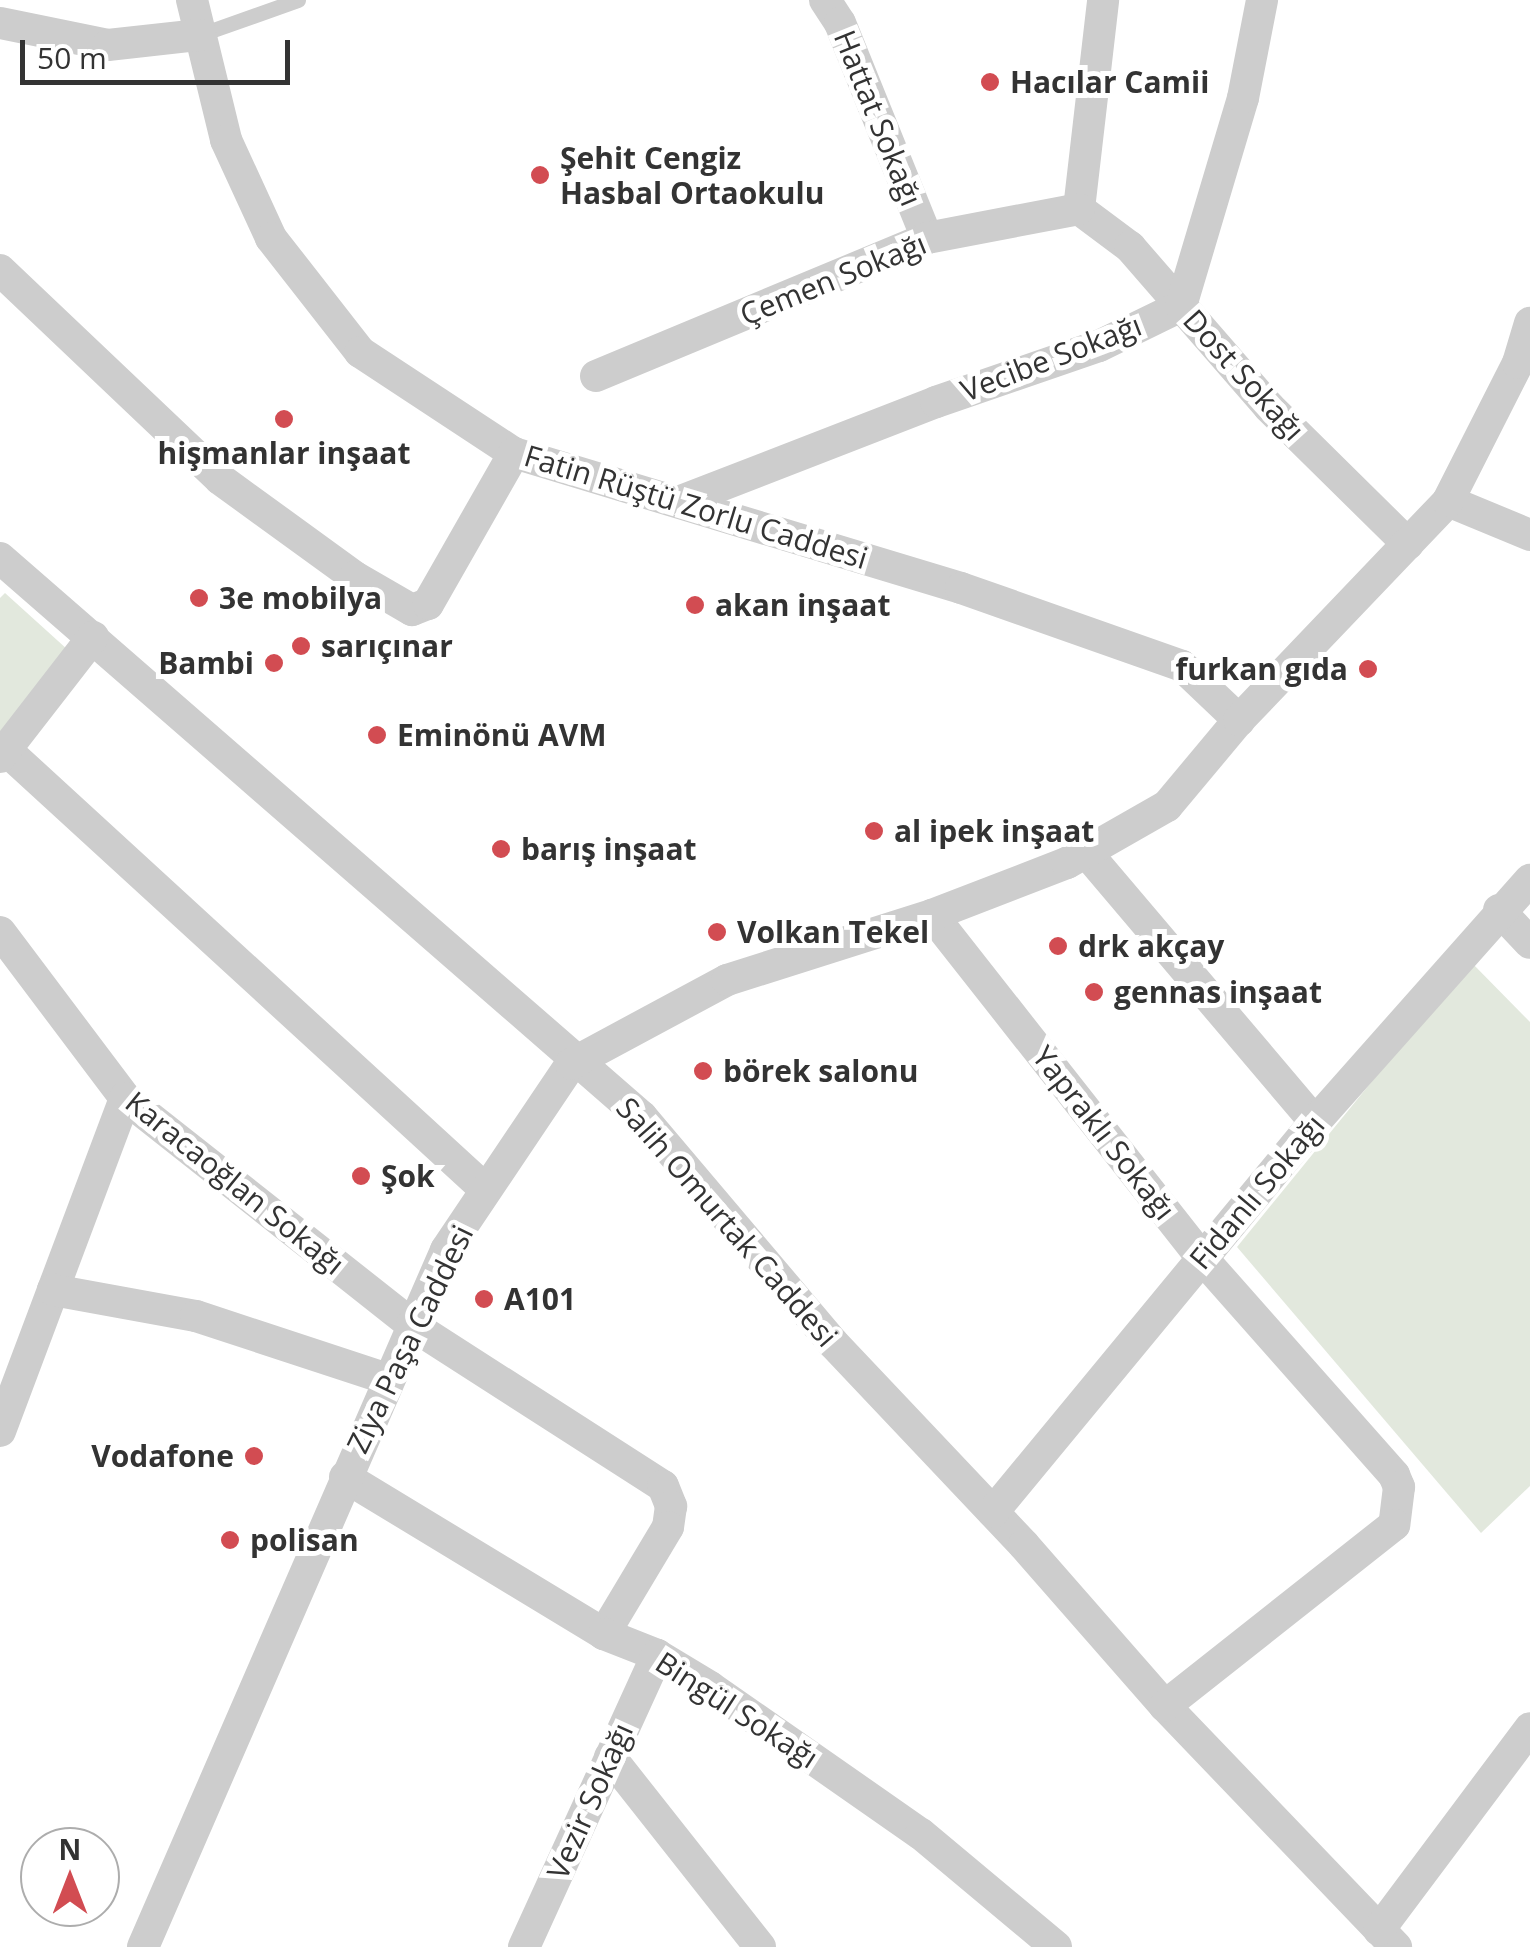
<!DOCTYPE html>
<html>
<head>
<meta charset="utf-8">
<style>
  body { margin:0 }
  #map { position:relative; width:1530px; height:1947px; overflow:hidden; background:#fff; font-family:"Open Sans",sans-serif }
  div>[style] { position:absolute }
  .green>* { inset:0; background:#e2e8dd }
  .lane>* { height:15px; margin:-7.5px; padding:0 7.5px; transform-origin:7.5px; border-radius:7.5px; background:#cdcdcd }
  .street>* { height:32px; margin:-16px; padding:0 16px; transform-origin:16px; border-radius:16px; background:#cdcdcd }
  .dots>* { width:28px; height:28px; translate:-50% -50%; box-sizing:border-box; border:5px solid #fff; border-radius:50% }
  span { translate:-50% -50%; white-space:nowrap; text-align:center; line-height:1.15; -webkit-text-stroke:10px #fff; paint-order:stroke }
  .poi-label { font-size:30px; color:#333; font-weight:700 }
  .left { translate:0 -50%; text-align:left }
  .right { translate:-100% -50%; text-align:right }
  .street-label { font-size:30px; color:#333 }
  .north { position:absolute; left:20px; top:1827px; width:100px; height:100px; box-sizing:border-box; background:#fff; border:2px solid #adadad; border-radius:50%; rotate:0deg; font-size:28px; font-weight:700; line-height:40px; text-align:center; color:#333 }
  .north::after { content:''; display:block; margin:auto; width:35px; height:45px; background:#d24c52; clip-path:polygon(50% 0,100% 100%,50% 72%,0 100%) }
  .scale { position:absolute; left:20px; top:40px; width:270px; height:45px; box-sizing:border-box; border:5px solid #333; border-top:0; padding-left:12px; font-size:30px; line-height:35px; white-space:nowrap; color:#333; -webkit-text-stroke:8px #fff; paint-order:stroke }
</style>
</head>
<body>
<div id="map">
  <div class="green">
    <i style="clip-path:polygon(5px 593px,68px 650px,0 735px,0 598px)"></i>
    <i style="clip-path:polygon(1470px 961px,1530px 1022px,1530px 1486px,1481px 1533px,1237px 1247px)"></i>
  </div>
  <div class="lane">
    <i style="left:199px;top:35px;width:105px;rotate:-19.5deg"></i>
  </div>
  <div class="street">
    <i style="left:192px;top:0;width:144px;rotate:76.3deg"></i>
    <i style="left:226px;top:140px;width:108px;rotate:65.3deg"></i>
    <i style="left:271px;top:238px;width:145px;rotate:52deg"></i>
    <i style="left:360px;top:352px;width:184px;rotate:33.3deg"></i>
    <i style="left:514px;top:453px;width:467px;rotate:16.8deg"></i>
    <i style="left:961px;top:588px;width:234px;rotate:19.4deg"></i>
    <i style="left:1182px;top:666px;width:79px;rotate:43.5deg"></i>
    <i style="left:825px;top:0;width:27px;rotate:57deg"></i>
    <i style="left:840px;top:23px;width:232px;rotate:68deg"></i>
    <i style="left:0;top:23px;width:110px;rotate:11.5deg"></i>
    <i style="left:108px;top:45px;width:92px;rotate:-6.3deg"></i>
    <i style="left:1079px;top:209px;width:64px;rotate:36.7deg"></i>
    <i style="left:1130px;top:247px;width:212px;rotate:49deg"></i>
    <i style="left:1269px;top:407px;width:195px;rotate:44.6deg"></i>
    <i style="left:1079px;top:209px;width:210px;rotate:-83.4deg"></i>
    <i style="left:0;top:270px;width:303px;rotate:43.5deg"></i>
    <i style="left:220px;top:479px;width:167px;rotate:36deg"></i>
    <i style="left:355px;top:577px;width:66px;rotate:30.1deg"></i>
    <i style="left:412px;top:610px;width:17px;rotate:-21deg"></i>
    <i style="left:428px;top:604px;width:174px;rotate:-60.3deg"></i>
    <i style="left:596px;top:376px;width:359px;rotate:-22.6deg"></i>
    <i style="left:927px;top:238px;width:155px;rotate:-10.8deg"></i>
    <i style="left:681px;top:501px;width:274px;rotate:-21.2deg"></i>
    <i style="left:936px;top:402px;width:172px;rotate:-19deg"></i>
    <i style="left:1099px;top:346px;width:91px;rotate:-26deg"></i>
    <i style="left:1181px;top:306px;width:217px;rotate:-73.4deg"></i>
    <i style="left:1243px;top:98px;width:100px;rotate:-79deg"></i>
    <i style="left:1448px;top:501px;width:89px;rotate:22.5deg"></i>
    <i style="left:0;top:558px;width:851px;rotate:41.05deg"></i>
    <i style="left:642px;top:1117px;width:296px;rotate:49.8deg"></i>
    <i style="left:833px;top:1343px;width:278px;rotate:46.6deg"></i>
    <i style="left:1024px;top:1545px;width:214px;rotate:48.8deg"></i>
    <i style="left:1165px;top:1706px;width:334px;rotate:46.2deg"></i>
    <i style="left:6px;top:750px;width:651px;rotate:42.51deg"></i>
    <i style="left:0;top:757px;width:152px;rotate:-52.2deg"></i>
    <i style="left:1086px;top:852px;width:354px;rotate:49.7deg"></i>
    <i style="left:1499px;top:910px;width:45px;rotate:46.8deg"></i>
    <i style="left:932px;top:915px;width:437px;rotate:51.8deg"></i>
    <i style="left:1202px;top:1258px;width:290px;rotate:48.5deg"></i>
    <i style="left:1394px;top:1475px;width:13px;rotate:67deg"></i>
    <i style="left:1399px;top:1487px;width:38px;rotate:97deg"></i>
    <i style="left:1394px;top:1525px;width:292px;rotate:141.7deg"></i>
    <i style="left:0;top:932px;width:208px;rotate:53deg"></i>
    <i style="left:125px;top:1098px;width:366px;rotate:38.3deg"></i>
    <i style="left:412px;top:1325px;width:298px;rotate:32.7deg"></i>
    <i style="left:663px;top:1486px;width:22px;rotate:68deg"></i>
    <i style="left:671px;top:1506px;width:21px;rotate:98deg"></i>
    <i style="left:668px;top:1527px;width:125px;rotate:120.9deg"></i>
    <i style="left:53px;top:1290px;width:205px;rotate:-69.4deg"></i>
    <i style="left:0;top:1431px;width:151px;rotate:-69.4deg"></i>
    <i style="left:53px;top:1290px;width:145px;rotate:10.3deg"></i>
    <i style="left:196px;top:1316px;width:202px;rotate:18.2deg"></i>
    <i style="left:345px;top:1477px;width:303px;rotate:31.2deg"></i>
    <i style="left:604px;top:1634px;width:57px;rotate:21.6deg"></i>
    <i style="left:657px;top:1655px;width:62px;rotate:31.1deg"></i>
    <i style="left:710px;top:1687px;width:257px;rotate:34.9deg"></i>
    <i style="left:921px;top:1834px;width:176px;rotate:39.9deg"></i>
    <i style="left:993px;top:1512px;width:506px;rotate:-50.46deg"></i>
    <i style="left:1315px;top:1122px;width:324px;rotate:-48.4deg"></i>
    <i style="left:610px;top:1757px;width:242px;rotate:51.7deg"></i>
    <i style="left:1379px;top:1930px;width:252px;rotate:-53.2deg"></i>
    <i style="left:143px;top:1947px;width:760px;rotate:-66.5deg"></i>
    <i style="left:446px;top:1250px;width:224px;rotate:-56.1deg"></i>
    <i style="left:571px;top:1064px;width:177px;rotate:-28.3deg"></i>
    <i style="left:727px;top:980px;width:215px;rotate:-17.6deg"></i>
    <i style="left:932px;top:915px;width:145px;rotate:-21.1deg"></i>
    <i style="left:1067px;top:863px;width:115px;rotate:-29.7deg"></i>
    <i style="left:1167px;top:806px;width:112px;rotate:-50.1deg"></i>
    <i style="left:1239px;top:720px;width:303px;rotate:-46.3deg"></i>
    <i style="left:1448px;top:501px;width:155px;rotate:-63.1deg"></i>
    <i style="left:1518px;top:363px;width:42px;rotate:-73.3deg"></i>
    <i style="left:524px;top:1947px;width:321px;rotate:-65.5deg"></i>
  </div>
  <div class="dots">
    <i style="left:990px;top:82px;background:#d24c52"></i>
    <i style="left:540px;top:175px;background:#d24c52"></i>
    <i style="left:284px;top:419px;background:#d24c52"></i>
    <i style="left:199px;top:598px;background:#d24c52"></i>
    <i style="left:695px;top:605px;background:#d24c52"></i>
    <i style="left:301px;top:646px;background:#d24c52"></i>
    <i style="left:274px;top:663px;background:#d24c52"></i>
    <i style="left:1368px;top:669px;background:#d24c52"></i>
    <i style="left:377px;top:735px;background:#d24c52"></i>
    <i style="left:874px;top:831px;background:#d24c52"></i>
    <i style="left:501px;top:849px;background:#d24c52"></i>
    <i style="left:717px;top:932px;background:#d24c52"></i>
    <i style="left:1058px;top:946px;background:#d24c52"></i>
    <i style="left:1094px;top:992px;background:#d24c52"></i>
    <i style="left:703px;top:1071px;background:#d24c52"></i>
    <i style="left:361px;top:1176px;background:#d24c52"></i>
    <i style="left:484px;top:1299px;background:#d24c52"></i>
    <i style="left:254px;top:1456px;background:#d24c52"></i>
    <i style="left:230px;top:1540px;background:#d24c52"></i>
  </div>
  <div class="poi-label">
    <span class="left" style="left:1010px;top:82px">Hacılar Camii</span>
    <span class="left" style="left:560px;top:175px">Şehit Cengiz<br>Hasbal Ortaokulu</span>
    <span style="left:284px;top:453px">hişmanlar inşaat</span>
    <span class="left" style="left:219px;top:598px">3e mobilya</span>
    <span class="left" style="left:715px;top:605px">akan inşaat</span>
    <span class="left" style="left:321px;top:646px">sarıçınar</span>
    <span class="right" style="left:254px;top:663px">Bambi</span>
    <span class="right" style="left:1348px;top:669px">furkan gıda</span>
    <span class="left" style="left:397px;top:735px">Eminönü AVM</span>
    <span class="left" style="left:894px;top:831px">al ipek inşaat</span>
    <span class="left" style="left:521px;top:849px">barış inşaat</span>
    <span class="left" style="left:737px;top:932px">Volkan Tekel</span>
    <span class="left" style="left:1078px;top:946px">drk akçay</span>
    <span class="left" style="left:1114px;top:992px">gennas inşaat</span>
    <span class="left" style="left:723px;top:1071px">börek salonu</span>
    <span class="left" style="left:381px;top:1176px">Şok</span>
    <span class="left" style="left:504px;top:1299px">A101</span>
    <span class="right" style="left:234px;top:1456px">Vodafone</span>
    <span class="left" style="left:250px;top:1540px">polisan</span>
  </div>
  <div class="street-label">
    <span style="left:878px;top:118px;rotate:68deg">Hattat Sokağı</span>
    <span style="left:833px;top:279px;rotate:-22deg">Çemen Sokağı</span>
    <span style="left:1051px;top:358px;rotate:-21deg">Vecibe Sokağı</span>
    <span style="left:1244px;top:375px;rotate:48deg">Dost Sokağı</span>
    <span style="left:696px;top:507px;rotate:17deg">Fatin Rüştü Zorlu Caddesi</span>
    <span style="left:1104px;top:1133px;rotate:52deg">Yapraklı Sokağı</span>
    <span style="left:235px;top:1183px;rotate:39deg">Karacaoğlan Sokağı</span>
    <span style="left:1257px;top:1192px;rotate:-50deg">Fidanlı Sokağı</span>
    <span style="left:727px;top:1222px;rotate:49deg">Salih Omurtak Caddesi</span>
    <span style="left:410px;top:1339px;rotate:-64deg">Ziya Paşa Caddesi</span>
    <span style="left:737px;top:1710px;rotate:33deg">Bingül Sokağı</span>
    <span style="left:590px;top:1801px;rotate:-66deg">Vezir Sokağı</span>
  </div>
  <div class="north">N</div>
  <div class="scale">50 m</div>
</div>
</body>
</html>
